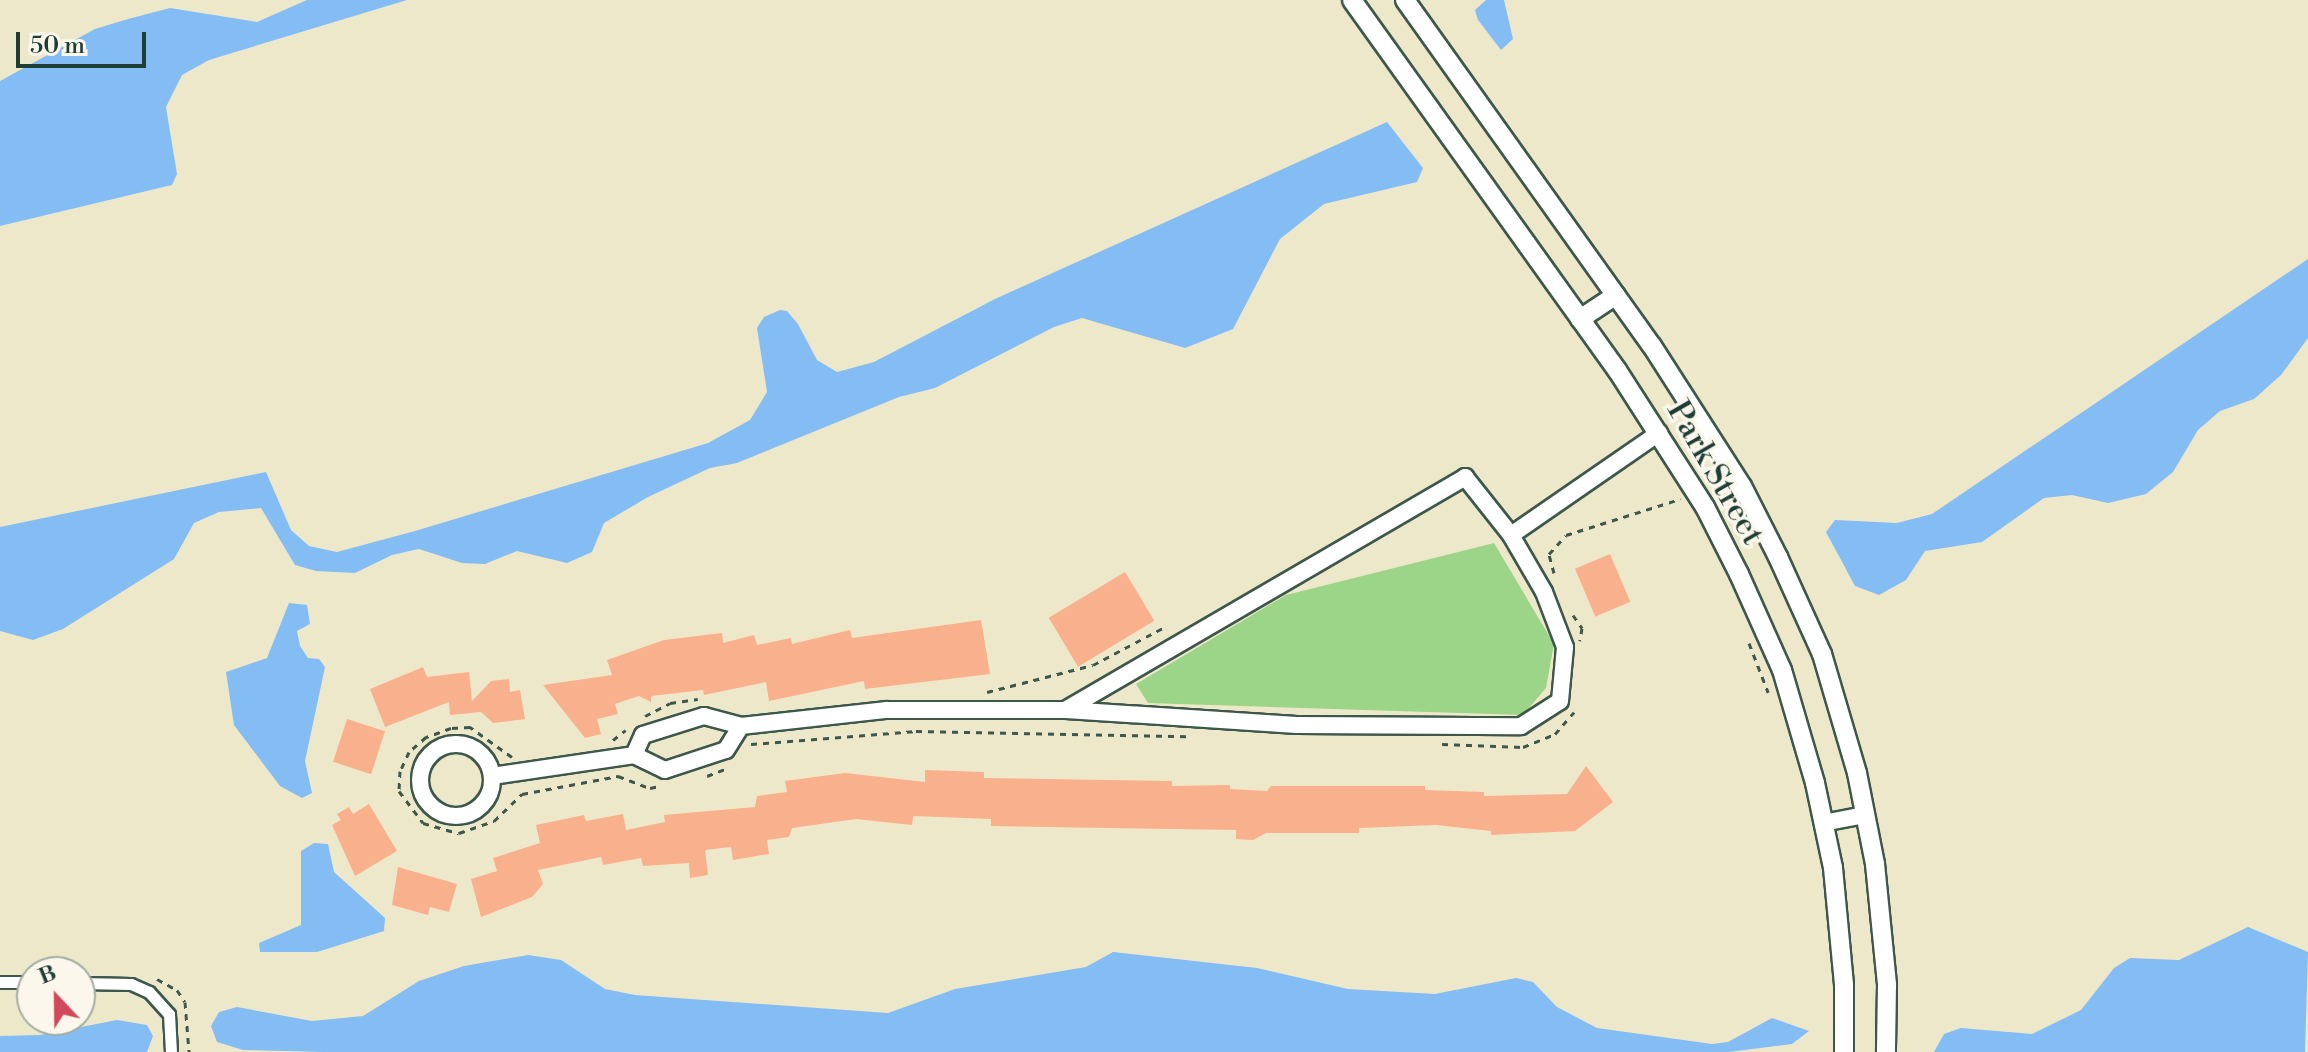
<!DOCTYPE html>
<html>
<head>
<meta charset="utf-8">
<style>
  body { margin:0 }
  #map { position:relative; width:2308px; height:1052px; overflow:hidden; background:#eee8cb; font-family:"Libre Bodoni",serif }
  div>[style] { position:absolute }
  .green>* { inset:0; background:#9dd588 }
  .water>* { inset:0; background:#84bcf4 }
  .building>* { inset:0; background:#f9b08d; transform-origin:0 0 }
  .path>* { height:3px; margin-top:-1.5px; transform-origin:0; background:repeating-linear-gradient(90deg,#3e574b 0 6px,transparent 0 12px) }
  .roads { filter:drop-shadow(2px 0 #3e574b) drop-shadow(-2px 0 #3e574b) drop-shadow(0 2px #3e574b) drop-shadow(0 -2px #3e574b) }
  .pedestrian>* { height:11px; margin:-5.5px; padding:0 5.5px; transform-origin:5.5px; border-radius:5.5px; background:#fff }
  .minor>* { height:16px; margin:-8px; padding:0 8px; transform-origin:8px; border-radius:8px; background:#fff }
  .minor>.ring { margin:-8px; padding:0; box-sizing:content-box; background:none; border:16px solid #fff; border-radius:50% }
  .tertiary>* { height:18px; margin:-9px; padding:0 9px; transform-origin:9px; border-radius:9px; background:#fff }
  span { translate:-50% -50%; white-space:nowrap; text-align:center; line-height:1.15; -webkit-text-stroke:7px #fbf7ec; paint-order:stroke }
  .street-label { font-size:32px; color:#1f3d34 }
  .north { position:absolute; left:16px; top:956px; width:80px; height:80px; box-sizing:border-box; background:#fbf7ec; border:2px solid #a3ada2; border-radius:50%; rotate:338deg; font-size:22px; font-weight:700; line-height:32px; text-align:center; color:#1f3d34 }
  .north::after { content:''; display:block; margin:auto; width:28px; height:36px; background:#d1495b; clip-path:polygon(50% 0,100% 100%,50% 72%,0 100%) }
  .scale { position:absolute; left:16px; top:32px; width:130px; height:36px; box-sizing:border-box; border:4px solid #1f3d34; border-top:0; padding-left:10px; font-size:24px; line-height:28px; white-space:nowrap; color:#1f3d34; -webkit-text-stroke:6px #fbf7ec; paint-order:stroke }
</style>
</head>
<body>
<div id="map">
  <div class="green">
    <i style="clip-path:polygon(1494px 543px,1554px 644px,1546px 688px,1523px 715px,1148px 703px,1136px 684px,1286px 595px)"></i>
  </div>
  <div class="water">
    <i style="clip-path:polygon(307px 0,407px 0,209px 60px,182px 75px,166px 107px,177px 174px,172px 185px,0 226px,0 81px,95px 29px,128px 19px,170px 8px,257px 22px)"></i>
    <i style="clip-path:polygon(1486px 0,1504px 0,1513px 39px,1501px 50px,1478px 20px,1475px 10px)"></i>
    <i style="clip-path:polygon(1387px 122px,1423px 168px,1417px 182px,1324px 204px,1280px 239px,1233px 329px,1185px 348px,1082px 318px,1054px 327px,935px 388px,899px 397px,737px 463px,710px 468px,648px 497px,604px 523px,592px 552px,567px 563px,517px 551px,485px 564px,462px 563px,419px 549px,392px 555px,355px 573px,316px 571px,295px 565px,261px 508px,219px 512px,194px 523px,174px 559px,63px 629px,33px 640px,0 631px,0 527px,266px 472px,291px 530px,309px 546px,337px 552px,415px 531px,708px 443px,750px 420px,767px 392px,757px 328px,764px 317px,780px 310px,787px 311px,798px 324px,817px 360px,837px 372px,874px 362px,995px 299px)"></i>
    <i style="clip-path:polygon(2308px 259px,2308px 338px,2281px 375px,2254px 399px,2220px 411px,2198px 430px,2173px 472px,2146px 494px,2108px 503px,2072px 495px,2044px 498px,1982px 542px,1925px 551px,1906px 580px,1879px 595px,1855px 586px,1826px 532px,1835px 520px,1897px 523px,1932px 514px)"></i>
    <i style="clip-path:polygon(289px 603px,307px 605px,310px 624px,297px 631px,300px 646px,308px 658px,319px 659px,325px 667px,305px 761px,312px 793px,302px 798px,280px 786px,234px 725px,226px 672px,267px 658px)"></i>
    <i style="clip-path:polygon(314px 843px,328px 844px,334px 872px,385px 918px,384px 931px,317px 952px,260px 952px,259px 943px,301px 925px,301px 851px)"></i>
    <i style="clip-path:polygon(2248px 927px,2308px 952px,2305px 1052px,1934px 1052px,1944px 1034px,1961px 1028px,2032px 1034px,2081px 1010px,2114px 968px,2130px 958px,2179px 960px)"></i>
    <i style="clip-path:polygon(1113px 952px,1257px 968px,1348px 989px,1435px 994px,1516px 978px,1533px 982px,1557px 1007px,1597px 1028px,1712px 1044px,1728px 1042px,1772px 1018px,1809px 1031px,1792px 1044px,1729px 1052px,323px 1052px,243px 1050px,217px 1042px,211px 1026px,219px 1012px,237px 1007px,312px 1021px,363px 1016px,419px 981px,464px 966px,528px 955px,561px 960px,605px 989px,635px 995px,888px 1013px,955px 989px,1086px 967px)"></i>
    <i style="clip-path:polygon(117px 1020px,147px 1025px,153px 1036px,147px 1052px,0 1052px,0 1036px,40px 1035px)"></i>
  </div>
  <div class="building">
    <i style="left:1610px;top:554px;width:52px;height:38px;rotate:67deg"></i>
    <i style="left:1125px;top:572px;width:57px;height:89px;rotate:59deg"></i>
    <i style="clip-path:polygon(981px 620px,990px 674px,865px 689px,864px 681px,769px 701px,766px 682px,704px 695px,703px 690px,651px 696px,651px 702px,639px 696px,615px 704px,618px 714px,597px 719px,601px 734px,585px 738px,543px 685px,612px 675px,607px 660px,664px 640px,722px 633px,723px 643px,754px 635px,757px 645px,791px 638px,792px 644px,850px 630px,852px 638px)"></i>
    <i style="clip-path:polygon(423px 667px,427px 677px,469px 672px,472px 701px,491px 681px,509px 679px,510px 692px,520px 690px,525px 719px,493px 723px,481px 712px,450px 715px,449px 702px,385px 727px,370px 689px)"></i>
    <i style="left:347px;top:719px;width:40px;height:45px;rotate:18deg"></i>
    <i style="clip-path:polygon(1586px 766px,1613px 802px,1575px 831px,1491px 835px,1491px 831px,1436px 825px,1359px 828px,1359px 833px,1266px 833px,1253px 840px,1236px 839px,1236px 830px,991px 826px,991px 819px,913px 816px,912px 825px,856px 819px,792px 828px,789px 837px,767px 840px,769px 854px,733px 860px,731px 847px,705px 850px,708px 875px,690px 878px,689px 863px,643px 866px,641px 858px,603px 865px,601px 857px,538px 870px,543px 884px,532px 897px,481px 917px,471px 879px,497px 871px,493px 858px,540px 843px,536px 825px,584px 815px,586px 821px,623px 814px,626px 830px,665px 822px,664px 815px,755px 807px,757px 796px,787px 792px,785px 781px,845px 773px,925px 782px,925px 770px,984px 772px,984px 778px,1172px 781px,1172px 786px,1230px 785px,1230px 789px,1267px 791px,1271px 786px,1425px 786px,1425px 790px,1484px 792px,1484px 796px,1567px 794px)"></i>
    <i style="clip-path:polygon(369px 804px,397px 851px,355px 876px,332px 825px,341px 820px,337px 814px,349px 807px,353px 814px)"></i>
    <i style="clip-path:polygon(398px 867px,457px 884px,449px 912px,430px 907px,428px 915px,392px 905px)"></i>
  </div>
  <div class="path">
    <i style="left:1554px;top:573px;width:20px;rotate:-105deg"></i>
    <i style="left:1549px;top:554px;width:25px;rotate:-48deg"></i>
    <i style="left:1566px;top:535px;width:120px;rotate:-17.5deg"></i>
    <i style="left:1573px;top:615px;width:16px;rotate:55deg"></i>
    <i style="left:1582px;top:628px;width:13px;rotate:99deg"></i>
    <i style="left:1749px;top:643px;width:53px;rotate:68.8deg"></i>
    <i style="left:987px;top:692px;width:109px;rotate:-14.3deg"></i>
    <i style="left:1093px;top:665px;width:79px;rotate:-27.9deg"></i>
    <i style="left:645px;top:716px;width:28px;rotate:-27deg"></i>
    <i style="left:670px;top:703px;width:28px;rotate:-8deg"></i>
    <i style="left:613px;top:740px;width:16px;rotate:-38deg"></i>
    <i style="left:751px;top:744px;width:166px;rotate:-4.5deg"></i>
    <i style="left:916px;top:731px;width:271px;rotate:1.1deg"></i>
    <i style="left:1442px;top:744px;width:81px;rotate:2.1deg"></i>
    <i style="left:1523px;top:747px;width:35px;rotate:-22deg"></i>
    <i style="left:1555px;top:734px;width:29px;rotate:-49deg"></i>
    <i style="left:512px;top:757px;width:52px;rotate:-144.5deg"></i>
    <i style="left:470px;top:727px;width:19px;rotate:177deg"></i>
    <i style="left:451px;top:728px;width:27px;rotate:160deg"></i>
    <i style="left:426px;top:737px;width:23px;rotate:139deg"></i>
    <i style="left:409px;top:752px;width:21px;rotate:115deg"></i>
    <i style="left:400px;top:771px;width:20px;rotate:93deg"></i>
    <i style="left:399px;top:791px;width:40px;rotate:53deg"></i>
    <i style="left:423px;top:823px;width:37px;rotate:16deg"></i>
    <i style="left:459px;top:833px;width:37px;rotate:-19deg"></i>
    <i style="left:494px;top:821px;width:39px;rotate:-44deg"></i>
    <i style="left:522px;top:794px;width:98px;rotate:-10.6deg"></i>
    <i style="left:618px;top:776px;width:34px;rotate:21deg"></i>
    <i style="left:650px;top:788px;width:10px;rotate:-11deg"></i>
    <i style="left:707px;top:776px;width:19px;rotate:-21deg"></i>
    <i style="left:42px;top:971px;width:24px;rotate:2deg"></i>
    <i style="left:157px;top:979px;width:23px;rotate:29deg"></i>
    <i style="left:177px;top:990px;width:14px;rotate:56deg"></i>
    <i style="left:185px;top:1002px;width:50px;rotate:85.4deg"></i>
  </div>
  <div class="roads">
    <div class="pedestrian">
      <i style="left:0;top:982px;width:32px"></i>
      <i style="left:80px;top:983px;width:51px;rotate:1.1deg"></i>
      <i style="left:131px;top:984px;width:20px;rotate:24deg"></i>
      <i style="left:149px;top:992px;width:30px;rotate:48deg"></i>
      <i style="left:169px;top:1014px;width:38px;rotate:87deg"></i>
    </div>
    <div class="minor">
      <i style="left:1067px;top:709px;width:461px;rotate:-30.2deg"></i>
      <i style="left:1465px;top:477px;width:74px;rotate:51.6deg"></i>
      <i style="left:1511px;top:535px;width:180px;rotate:-34.6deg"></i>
      <i class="ring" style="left:420px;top:744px;width:56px;height:56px"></i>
      <i style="left:634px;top:755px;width:22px;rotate:-66deg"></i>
      <i style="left:643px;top:735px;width:64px;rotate:-17.3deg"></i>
      <i style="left:704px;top:716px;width:38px;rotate:15deg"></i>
      <i style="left:741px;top:726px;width:147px;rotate:-6.3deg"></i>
      <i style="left:887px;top:710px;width:179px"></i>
      <i style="left:1066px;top:710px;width:231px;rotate:3.7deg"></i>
      <i style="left:1297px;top:725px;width:224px;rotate:0.3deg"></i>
      <i style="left:1521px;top:726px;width:46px;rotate:-32.7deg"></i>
      <i style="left:1560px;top:701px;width:54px;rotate:-84.7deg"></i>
      <i style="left:1565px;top:647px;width:59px;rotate:-110.9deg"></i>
      <i style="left:1544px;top:592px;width:66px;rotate:-120.1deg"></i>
      <i style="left:492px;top:776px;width:144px;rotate:-8.4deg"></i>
      <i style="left:634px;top:755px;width:34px;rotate:26deg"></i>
      <i style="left:665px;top:770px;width:64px;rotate:-18.2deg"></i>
      <i style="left:726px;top:750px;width:28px;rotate:-58deg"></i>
      <i style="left:1823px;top:823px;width:43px;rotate:-10.8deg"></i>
    </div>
    <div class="tertiary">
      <i style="left:1352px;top:0;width:455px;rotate:54.4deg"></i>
      <i style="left:1617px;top:370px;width:163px;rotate:57.3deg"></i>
      <i style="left:1705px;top:507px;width:75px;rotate:63.1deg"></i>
      <i style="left:1739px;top:574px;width:105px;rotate:65.9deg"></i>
      <i style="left:1782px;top:670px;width:118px;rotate:73.7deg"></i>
      <i style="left:1815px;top:783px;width:87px;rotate:78deg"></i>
      <i style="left:1833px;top:868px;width:118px;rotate:84.6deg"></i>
      <i style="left:1844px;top:985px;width:67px;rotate:90deg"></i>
      <i style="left:1405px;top:0;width:425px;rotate:54.5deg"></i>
      <i style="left:1652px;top:346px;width:166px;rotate:57.3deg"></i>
      <i style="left:1742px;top:486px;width:80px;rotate:63.1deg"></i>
      <i style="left:1778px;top:557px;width:107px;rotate:65.6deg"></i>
      <i style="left:1822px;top:654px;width:124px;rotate:73.6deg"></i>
      <i style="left:1857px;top:773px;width:93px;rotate:78.8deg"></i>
      <i style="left:1875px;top:864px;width:122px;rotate:84.3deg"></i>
      <i style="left:1887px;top:985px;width:67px;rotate:90.9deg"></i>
      <i style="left:1580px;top:319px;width:43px;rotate:-33.7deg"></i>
    </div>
  </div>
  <div class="street-label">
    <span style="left:1715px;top:473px;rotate:60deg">Park Street</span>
  </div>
  <div class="north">B</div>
  <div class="scale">50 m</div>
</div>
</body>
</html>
